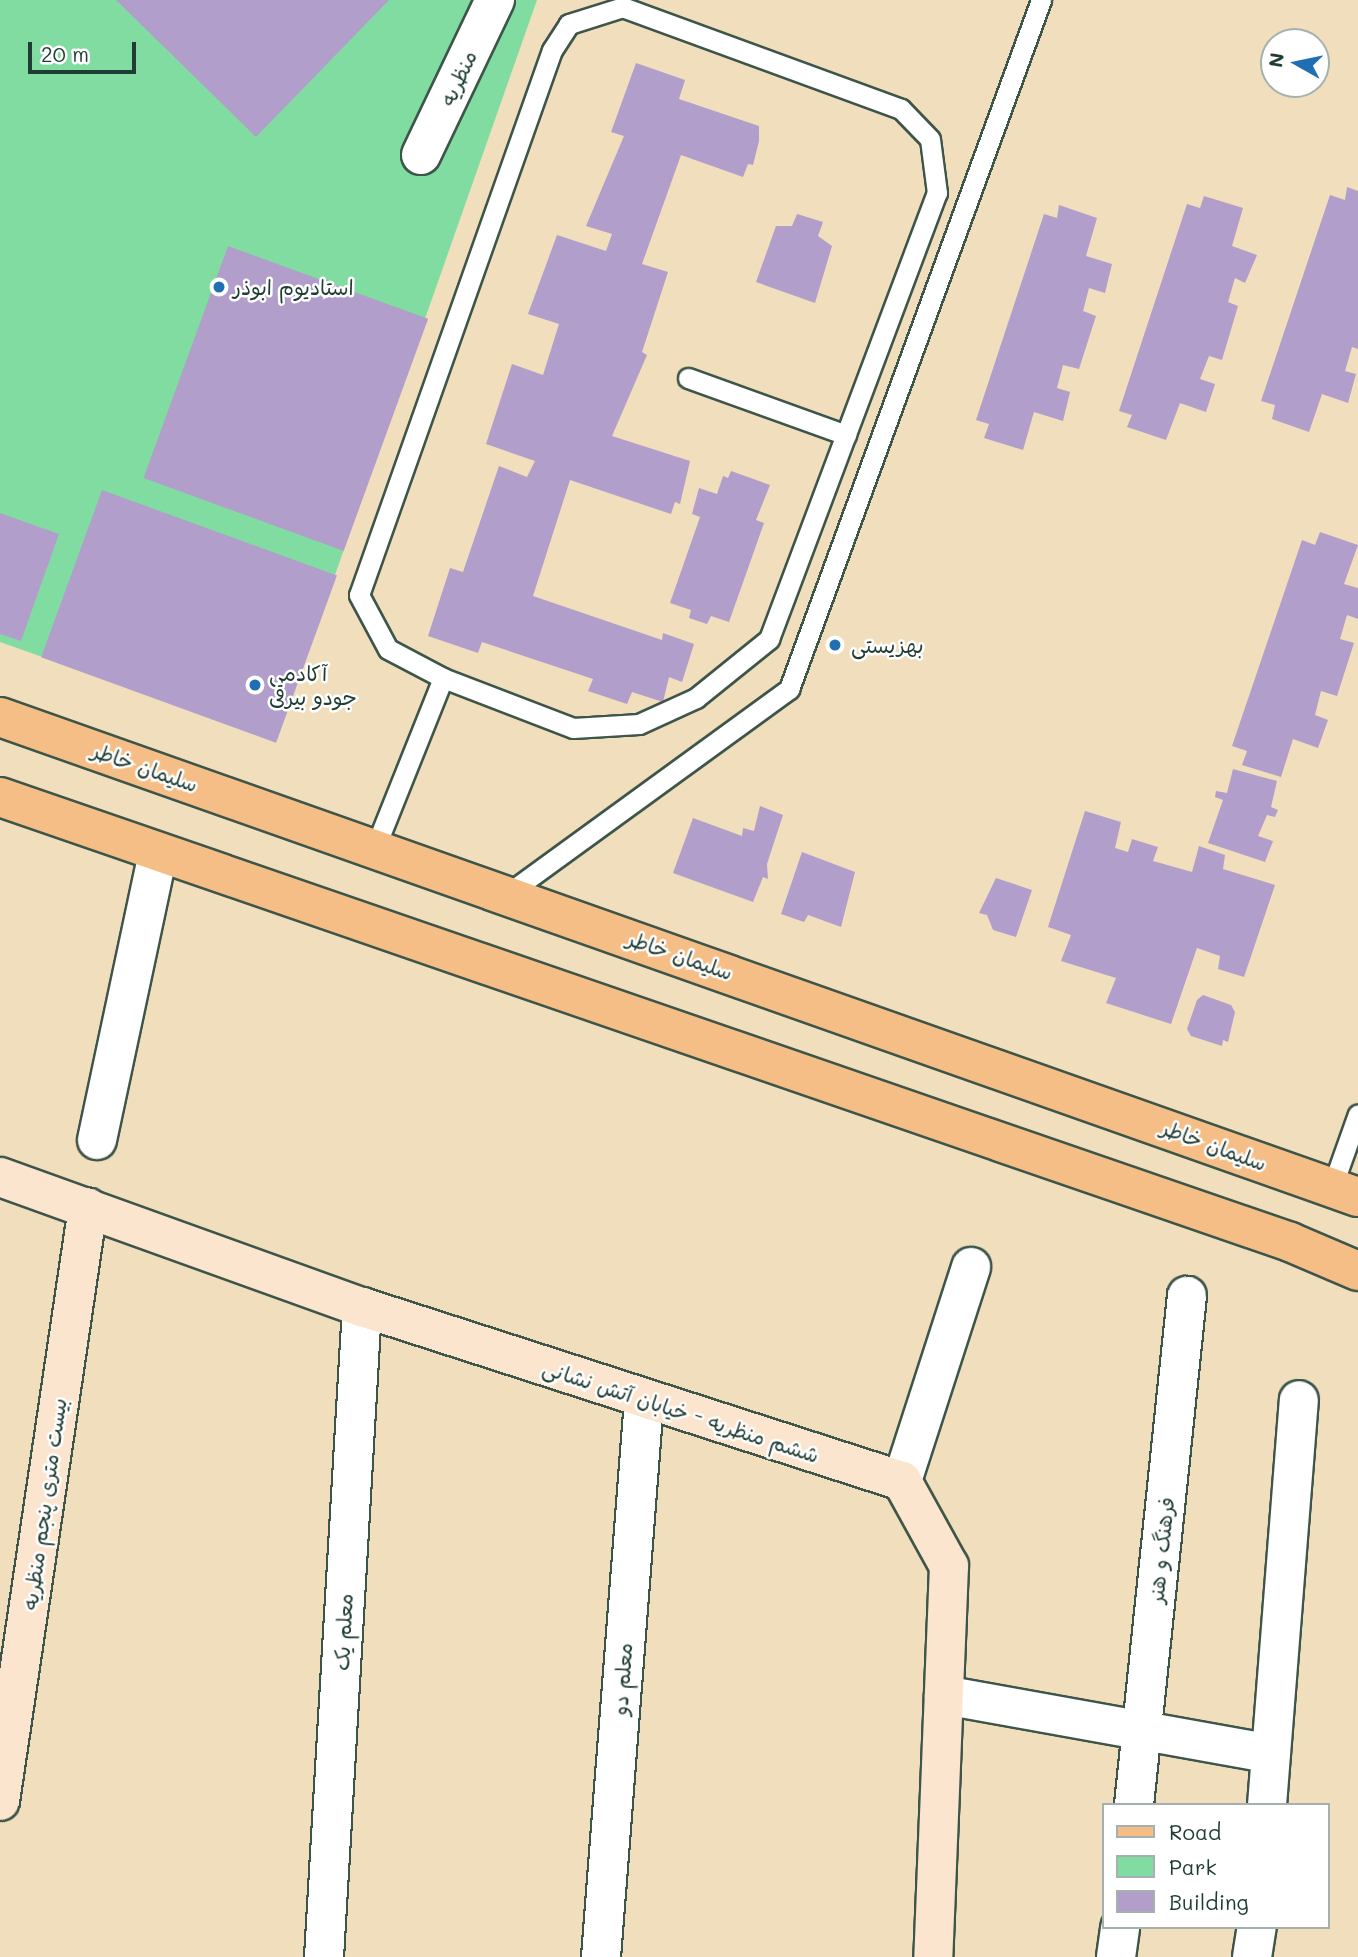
<!DOCTYPE html>
<html>
<head>
<meta charset="utf-8">
<style>
  body { margin:0 }
  #map { position:relative; width:1358px; height:1957px; overflow:hidden; background:#f0debd; font-family:Mali,"Playpen Sans Arabic",sans-serif }
  div>[style] { position:absolute }
  .green>* { inset:0; background:#81dca2 }
  .building>* { inset:0; background:#b29eca; transform-origin:0 0 }
  .roads { filter:drop-shadow(2px 0 #3e5549) drop-shadow(-2px 0 #3e5549) drop-shadow(0 2px #3e5549) drop-shadow(0 -2px #3e5549) }
  .service>* { height:19px; margin:-9.5px; padding:0 9.5px; transform-origin:9.5px; border-radius:9.5px; background:#fff }
  .minor>* { height:38px; margin:-19px; padding:0 19px; transform-origin:19px; border-radius:19px; background:#fff }
  .secondary>* { height:38px; margin:-19px; padding:0 19px; transform-origin:19px; border-radius:19px; background:#fbe5cf }
  .primary>* { height:38px; margin:-19px; padding:0 19px; transform-origin:19px; border-radius:19px; background:#f6be87 }
  .dots>* { width:19px; height:19px; translate:-50% -50%; box-sizing:border-box; border:4px solid #fff; border-radius:50% }
  span { translate:-50% -50%; white-space:nowrap; text-align:center; line-height:1.15; -webkit-text-stroke:5px #fff; paint-order:stroke }
  .street-label { font-size:21px; color:#1f3d34 }
  .poi-label { font-size:21px; color:#1f3d34 }
  .left { translate:0 -50%; text-align:left }
  .legend { position:absolute; left:1102px; top:1803px; width:228px; height:126px; box-sizing:border-box; background:#fff; border:2px solid #a5b1ae; margin:0; padding:9px 12px; list-style:none; font-size:21px; color:#1f3d34 }
  .legend li { display:flex; align-items:center; gap:14px; height:35px }
  .legend b { width:35px; border:2px solid #a5b1ae }
  .north { position:absolute; left:1260px; top:28px; width:70px; height:70px; box-sizing:border-box; background:#fff; border:2px solid #a5b1ae; border-radius:50%; rotate:279deg; font-size:19px; font-weight:700; line-height:28px; text-align:center; color:#1f3d34 }
  .north::after { content:''; display:block; margin:auto; width:24px; height:32px; background:#1f6fb2; clip-path:polygon(50% 0,100% 100%,50% 72%,0 100%) }
  .scale { position:absolute; left:28px; top:42px; width:108px; height:32px; box-sizing:border-box; border:4px solid #1f3d34; border-top:0; padding-left:9px; font-size:21px; line-height:24px; white-space:nowrap; color:#1f3d34; -webkit-text-stroke:5px #fff; paint-order:stroke }
</style>
</head>
<body>
<div id="map">
  <div class="green">
    <i style="clip-path:polygon(0 0,537px 0,277px 740px,0 642px)"></i>
  </div>
  <div class="building">
    <i style="clip-path:polygon(116px 0,389px 0,256px 137px)"></i>
    <i style="clip-path:polygon(636px 63px,685px 80px,679px 99px,759px 126px,759px 141px,753px 165px,748px 164px,743px 177px,681px 155px,642px 264px,668px 272px,642px 352px,647px 355px,612px 436px,690px 461px,680px 504px,675px 502px,671px 514px,570px 480px,533px 596px,662px 640px,663px 633px,694px 644px,682px 682px,669px 677px,663px 702px,632px 692px,627px 704px,588px 691px,593px 679px,482px 642px,478px 653px,428px 636px,450px 568px,463px 572px,499px 466px,527px 477px,535px 461px,486px 444px,512px 364px,543px 375px,559px 324px,528px 314px,557px 235px,606px 251px,612px 234px,586px 226px,624px 136px,611px 132px)"></i>
    <i style="clip-path:polygon(1347px 187px,1358px 191px,1358px 349px,1352px 347px,1345px 371px,1356px 374px,1348px 403px,1322px 394px,1309px 432px,1272px 419px,1275px 405px,1261px 401px,1330px 195px,1345px 200px)"></i>
    <i style="clip-path:polygon(1204px 196px,1243px 208px,1232px 246px,1257px 255px,1245px 283px,1235px 278px,1228px 302px,1238px 306px,1222px 360px,1209px 356px,1200px 379px,1215px 384px,1206px 412px,1180px 403px,1166px 440px,1127px 427px,1132px 415px,1119px 411px,1187px 204px,1200px 208px)"></i>
    <i style="clip-path:polygon(1059px 205px,1097px 218px,1086px 256px,1112px 264px,1105px 293px,1089px 288px,1083px 311px,1096px 316px,1079px 369px,1063px 365px,1057px 388px,1070px 392px,1063px 421px,1034px 412px,1023px 450px,984px 438px,989px 424px,976px 420px,1044px 214px,1057px 218px)"></i>
    <i style="clip-path:polygon(797px 214px,823px 222px,818px 236px,832px 246px,815px 303px,756px 282px,776px 226px,792px 226px)"></i>
    <i style="left:228px;top:246px;width:213px;height:247px;rotate:20deg"></i>
    <i style="clip-path:polygon(731px 471px,770px 485px,756px 520px,764px 523px,729px 622px,711px 616px,707px 624px,689px 618px,691px 610px,670px 603px,700px 517px,692px 514px,699px 488px,717px 494px,723px 476px,728px 478px)"></i>
    <i style="left:102px;top:490px;width:250px;height:178px;rotate:20deg"></i>
    <i style="clip-path:polygon(0 513px,59px 534px,21px 641px,0 634px)"></i>
    <i style="clip-path:polygon(1320px 532px,1358px 545px,1344px 584px,1358px 588px,1358px 619px,1347px 615px,1340px 639px,1354px 643px,1337px 696px,1321px 691px,1315px 715px,1328px 720px,1318px 748px,1293px 739px,1281px 777px,1242px 765px,1247px 751px,1232px 746px,1302px 540px,1315px 545px)"></i>
    <i style="clip-path:polygon(1233px 769px,1277px 781px,1271px 807px,1278px 810px,1275px 817px,1267px 815px,1258px 836px,1273px 841px,1265px 862px,1208px 843px,1223px 800px,1215px 797px,1216px 791px,1227px 793px)"></i>
    <i style="clip-path:polygon(760px 806px,783px 815px,767px 864px,768px 879px,763px 877px,753px 902px,673px 873px,693px 818px,742px 836px,743px 828px,754px 831px)"></i>
    <i style="clip-path:polygon(1085px 811px,1121px 822px,1115px 848px,1128px 852px,1132px 839px,1158px 847px,1153px 861px,1192px 872px,1199px 846px,1225px 855px,1223px 869px,1275px 885px,1244px 977px,1218px 969px,1220px 956px,1197px 948px,1171px 1024px,1106px 1003px,1116px 978px,1061px 961px,1071px 935px,1048px 927px)"></i>
    <i style="clip-path:polygon(802px 852px,855px 872px,841px 927px,808px 915px,804px 922px,781px 914px)"></i>
    <i style="clip-path:polygon(996px 878px,1032px 890px,1016px 937px,993px 930px,987px 915px,979px 913px)"></i>
    <i style="clip-path:polygon(1203px 995px,1231px 1005px,1235px 1012px,1228px 1042px,1223px 1040px,1222px 1046px,1191px 1036px,1187px 1029px,1197px 1000px)"></i>
  </div>
  <div class="roads">
    <div class="service">
      <i style="left:688px;top:378px;width:168px;rotate:19.8deg"></i>
      <i style="left:375px;top:848px;width:183px;rotate:-68.2deg"></i>
      <i style="left:443px;top:678px;width:139px;rotate:21deg"></i>
      <i style="left:573px;top:728px;width:66px;rotate:-3.5deg"></i>
      <i style="left:639px;top:724px;width:63px;rotate:-24.5deg"></i>
      <i style="left:696px;top:698px;width:94px;rotate:-38.9deg"></i>
      <i style="left:769px;top:639px;width:477px;rotate:-69.4deg"></i>
      <i style="left:937px;top:193px;width:54px;rotate:-97.4deg"></i>
      <i style="left:930px;top:139px;width:42px;rotate:-134deg"></i>
      <i style="left:901px;top:109px;width:296px;rotate:-159.9deg"></i>
      <i style="left:623px;top:7px;width:57px;rotate:162.5deg"></i>
      <i style="left:569px;top:24px;width:31px;rotate:123deg"></i>
      <i style="left:552px;top:50px;width:578px;rotate:109.5deg"></i>
      <i style="left:359px;top:595px;width:61px;rotate:61.8deg"></i>
      <i style="left:388px;top:649px;width:62px;rotate:27.8deg"></i>
      <i style="left:507px;top:894px;width:349px;rotate:-36deg"></i>
      <i style="left:789px;top:689px;width:734px;rotate:-69.91deg"></i>
      <i style="left:1332px;top:1187px;width:77px;rotate:-70.4deg"></i>
    </div>
    <div class="minor">
      <i style="left:421px;top:155px;width:172px;rotate:-64.5deg"></i>
      <i style="left:97px;top:1140px;width:294px;rotate:-78deg"></i>
      <i style="left:902px;top:1481px;width:225px;rotate:-72.1deg"></i>
      <i style="left:944px;top:1695px;width:332px;rotate:10.2deg"></i>
      <i style="left:1134px;top:1805px;width:512px;rotate:-84.06deg"></i>
      <i style="left:1267px;top:1805px;width:406px;rotate:-85.5deg"></i>
      <i style="left:324px;top:1957px;width:651px;rotate:-86.65deg"></i>
      <i style="left:601px;top:1957px;width:558px;rotate:-85.58deg"></i>
      <i style="left:1116px;top:1957px;width:30px;rotate:-82deg"></i>
      <i style="left:1252px;top:1957px;width:30px;rotate:-81deg"></i>
    </div>
    <div class="secondary">
      <i style="left:0;top:1177px;width:385px;rotate:19.8deg"></i>
      <i style="left:362px;top:1307px;width:567px;rotate:17.86deg"></i>
      <i style="left:902px;top:1481px;width:97px;rotate:61.1deg"></i>
      <i style="left:949px;top:1566px;width:391px;rotate:92.3deg"></i>
      <i style="left:0;top:1801px;width:600px;rotate:-81.57deg"></i>
    </div>
    <div class="primary">
      <i style="left:0;top:717px;width:1440px;rotate:19.47deg"></i>
      <i style="left:0;top:797px;width:1365px;rotate:19.03deg"></i>
      <i style="left:1290px;top:1242px;width:74px;rotate:23.1deg"></i>
    </div>
  </div>
  <div class="dots">
    <i style="left:219px;top:287px;background:#1f6fb2"></i>
    <i style="left:835px;top:645px;background:#1f6fb2"></i>
    <i style="left:255px;top:685px;background:#1f6fb2"></i>
  </div>
  <div class="street-label">
    <span style="left:458px;top:78px;rotate:-65deg">منظریه</span>
    <span style="left:145px;top:767px;rotate:19deg">سلیمان خاطر</span>
    <span style="left:680px;top:955px;rotate:19deg">سلیمان خاطر</span>
    <span style="left:1214px;top:1145px;rotate:20deg">سلیمان خاطر</span>
    <span style="left:681px;top:1411px;rotate:18deg">ششم منظریه - خیابان آتش نشانی</span>
    <span style="left:44px;top:1504px;rotate:-82deg">بیست متری پنجم منظریه</span>
    <span style="left:1161px;top:1550px;rotate:-84deg">فرهنگ و هنر</span>
    <span style="left:343px;top:1632px;rotate:-87deg">معلم یک</span>
    <span style="left:622px;top:1679px;rotate:-86deg">معلم دو</span>
  </div>
  <div class="poi-label">
    <span class="left" style="left:233px;top:287px">استادیوم ابوذر</span>
    <span class="left" style="left:851px;top:645px">بهزیستی</span>
    <span class="left" style="left:269px;top:685px">آکادمی<br>جودو بیرقی</span>
  </div>
  <ul class="legend">
  <li><b style="height:9px;background:#f6be87"></b>Road</li>
  <li><b style="height:19px;background:#81dca2"></b>Park</li>
  <li><b style="height:19px;background:#b29eca"></b>Building</li>
  </ul>
  <div class="north">N</div>
  <div class="scale">20 m</div>
</div>
</body>
</html>
